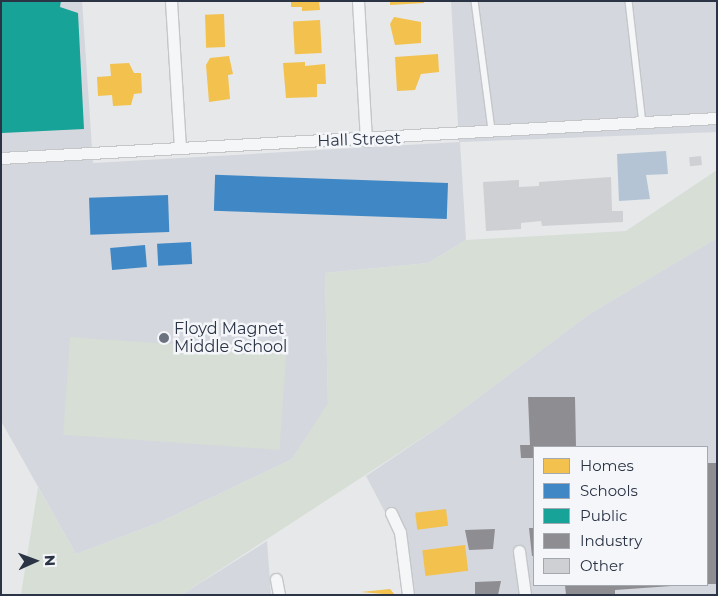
<!DOCTYPE html>
<html>
<head>
<meta charset="utf-8">
<style>
  body { margin:0 }
  #map { position:relative; width:718px; height:596px; overflow:hidden; background:#e6e8ea; font-family:Montserrat,sans-serif }
  div>[style] { position:absolute }
  .built>* { inset:0; background:#d4d7dd }
  .green>* { inset:0; background:#d6ded6; transform-origin:0 0 }
  .water>* { inset:0; background:#b4c4d5 }
  .homes>* { inset:0; background:#f2c14e; transform-origin:0 0 }
  .schools>* { inset:0; background:#3f88c5; transform-origin:0 0 }
  .public>* { inset:0; background:#17a398 }
  .industry>* { inset:0; background:#8d8d92; transform-origin:0 0 }
  .building>* { inset:0; background:#ced0d3; transform-origin:0 0 }
  .roads { filter:drop-shadow(1px 0 #c4c6c8) drop-shadow(-1px 0 #c4c6c8) drop-shadow(0 1px #c4c6c8) drop-shadow(0 -1px #c4c6c8) }
  .service>* { height:5.5px; margin:-2.75px; padding:0 2.75px; transform-origin:2.75px; border-radius:2.75px; background:#f5f6f7 }
  .minor>* { height:11px; margin:-5.5px; padding:0 5.5px; transform-origin:5.5px; border-radius:5.5px; background:#f5f6f7 }
  .dots>* { width:14px; height:14px; translate:-50% -50%; box-sizing:border-box; border:2px solid #f4f6f9; border-radius:50% }
  span { translate:-50% -50%; white-space:nowrap; text-align:center; line-height:1.15; -webkit-text-stroke:5px #f4f6f9; paint-order:stroke }
  .street-label { font-size:16px; color:#2b3445 }
  .poi-label { font-size:16px; color:#2b3445 }
  .left { translate:0 -50%; text-align:left }
  .frame { position:absolute; inset:0; border:2px solid #2b3445; pointer-events:none }
  .legend { position:absolute; left:533px; top:446px; width:175px; height:140px; box-sizing:border-box; background:#f4f6f9; border:1px solid #a4a8b1; margin:0; padding:6px 9px; list-style:none; font-size:15px; color:#2b3445 }
  .legend li { display:flex; align-items:center; gap:10px; height:25px }
  .legend b { width:25px; border:1px solid #a4a8b1 }
  .north { position:absolute; left:10px; top:536px; width:50px; height:50px; -webkit-text-stroke:4px #f4f6f9; paint-order:stroke; rotate:88deg; font-size:14px; font-weight:700; line-height:20px; text-align:center; color:#2b3445 }
  .north::after { content:''; display:block; margin:auto; width:18px; height:22px; background:#2b3445; clip-path:polygon(50% 0,100% 100%,50% 72%,0 100%) }
</style>
</head>
<body>
<div id="map">
  <div class="built">
    <i style="clip-path:polygon(1px 1px,82px 1px,93px 163px,459px 142px,451px 1px,717px 1px,717px 132px,460px 142px,466px 240px,428px 263px,325px 273px,328px 404px,292px 459px,158px 523px,76px 554px,1px 421px)"></i>
    <i style="clip-path:polygon(evenodd,717px 238px,717px 595px,403px 595px,397px 535px,366px 476px,442px 425px,588px 315px,717px 238px,534px 447px,707px 447px,707px 585px,534px 585px,534px 447px)"></i>
    <i style="clip-path:polygon(267px 541px,271px 595px,181px 595px)"></i>
  </div>
  <div class="green">
    <i style="clip-path:polygon(717px 170px,717px 238px,588px 315px,442px 425px,181px 595px,21px 595px,38px 487px,76px 554px,158px 523px,292px 459px,328px 403px,325px 273px,428px 263px,466px 240px,626px 231px)"></i>
    <i style="left:70px;top:337px;width:217px;height:98px;rotate:4deg"></i>
  </div>
  <div class="water">
    <i style="clip-path:polygon(666px 151px,668px 174px,646px 175px,650px 199px,619px 201px,617px 154px)"></i>
  </div>
  <div class="homes">
    <i style="clip-path:polygon(291px 1px,319px 1px,320px 10px,302px 11px,302px 7px,291px 7px)"></i>
    <i style="clip-path:polygon(390px 1px,424px 1px,424px 3px,390px 5px)"></i>
    <i style="left:224px;top:14px;width:33px;height:19px;rotate:88deg"></i>
    <i style="clip-path:polygon(394px 17px,421px 22px,421px 43px,395px 45px,390px 24px)"></i>
    <i style="left:320px;top:20px;width:33px;height:27px;rotate:87deg"></i>
    <i style="clip-path:polygon(438px 54px,439px 72px,421px 74px,415px 90px,397px 91px,395px 57px)"></i>
    <i style="clip-path:polygon(229px 56px,233px 74px,228px 75px,230px 99px,209px 102px,206px 65px,210px 58px)"></i>
    <i style="clip-path:polygon(305px 62px,305px 66px,325px 64px,326px 84px,317px 84px,317px 97px,286px 98px,283px 63px)"></i>
    <i style="clip-path:polygon(129px 63px,134px 73px,141px 73px,142px 93px,134px 94px,131px 105px,113px 106px,112px 95px,98px 96px,97px 77px,111px 76px,110px 64px)"></i>
    <i style="left:446px;top:509px;width:17px;height:31px;rotate:83deg"></i>
    <i style="left:465px;top:545px;width:26px;height:43px;rotate:83deg"></i>
    <i style="clip-path:polygon(390px 589px,395px 595px,361px 592px)"></i>
  </div>
  <div class="schools">
    <i style="left:448px;top:183px;width:36px;height:233px;rotate:92deg"></i>
    <i style="left:168px;top:195px;width:37px;height:79px;rotate:88deg"></i>
    <i style="left:191px;top:242px;width:22px;height:34px;rotate:87deg"></i>
    <i style="left:145px;top:245px;width:22px;height:35px;rotate:85deg"></i>
  </div>
  <div class="public">
    <i style="clip-path:polygon(1px 1px,61px 1px,60px 7px,78px 13px,84px 129px,2px 133px)"></i>
  </div>
  <div class="industry">
    <i style="clip-path:polygon(528px 397px,575px 397px,576px 447px,534px 447px,534px 458px,521px 458px,520px 445px,530px 445px)"></i>
    <i style="left:707px;top:463px;width:10px;height:121px"></i>
    <i style="clip-path:polygon(529px 528px,534px 528px,534px 556px,532px 556px)"></i>
    <i style="clip-path:polygon(495px 529px,493px 549px,469px 550px,465px 530px)"></i>
    <i style="clip-path:polygon(501px 581px,498px 595px,475px 595px,475px 582px)"></i>
    <i style="clip-path:polygon(565px 585px,671px 585px,671px 586px,615px 590px,615px 595px,566px 595px)"></i>
  </div>
  <div class="building">
    <i style="left:701px;top:156px;width:9px;height:12px;rotate:84deg"></i>
    <i style="clip-path:polygon(611px 177px,612px 211px,623px 211px,623px 222px,542px 226px,541px 221px,521px 223px,521px 229px,486px 231px,483px 182px,519px 180px,519px 187px,539px 186px,539px 182px)"></i>
  </div>
  <div class="roads">
    <div class="service">
      <i style="left:475px;top:1px;width:130px;rotate:82.5deg"></i>
      <i style="left:629px;top:1px;width:123px;rotate:83.5deg"></i>
    </div>
    <div class="minor">
      <i style="left:171px;top:1px;width:146px;rotate:86.5deg"></i>
      <i style="left:358px;top:1px;width:140px;rotate:86.7deg"></i>
      <i style="left:1px;top:158px;width:717px;rotate:-3.2deg"></i>
      <i style="left:391px;top:513px;width:21px;rotate:65deg"></i>
      <i style="left:400px;top:532px;width:64px;rotate:82.8deg"></i>
      <i style="left:519px;top:551px;width:44px;rotate:82.2deg"></i>
      <i style="left:276px;top:579px;width:16px;rotate:79deg"></i>
    </div>
  </div>
  <div class="dots">
    <i style="left:164px;top:338px;background:#6c737f"></i>
  </div>
  <div class="street-label">
    <span style="left:359px;top:140px;rotate:-2deg">Hall Street</span>
  </div>
  <div class="poi-label">
    <span class="left" style="left:174px;top:338px">Floyd Magnet<br>Middle School</span>
  </div>
  <div class="frame"></div>
  <ul class="legend">
  <li><b style="height:14px;background:#f2c14e"></b>Homes</li>
  <li><b style="height:14px;background:#3f88c5"></b>Schools</li>
  <li><b style="height:14px;background:#17a398"></b>Public</li>
  <li><b style="height:14px;background:#8d8d92"></b>Industry</li>
  <li><b style="height:14px;background:#ced0d3"></b>Other</li>
  </ul>
  <div class="north">N</div>
</div>
</body>
</html>
